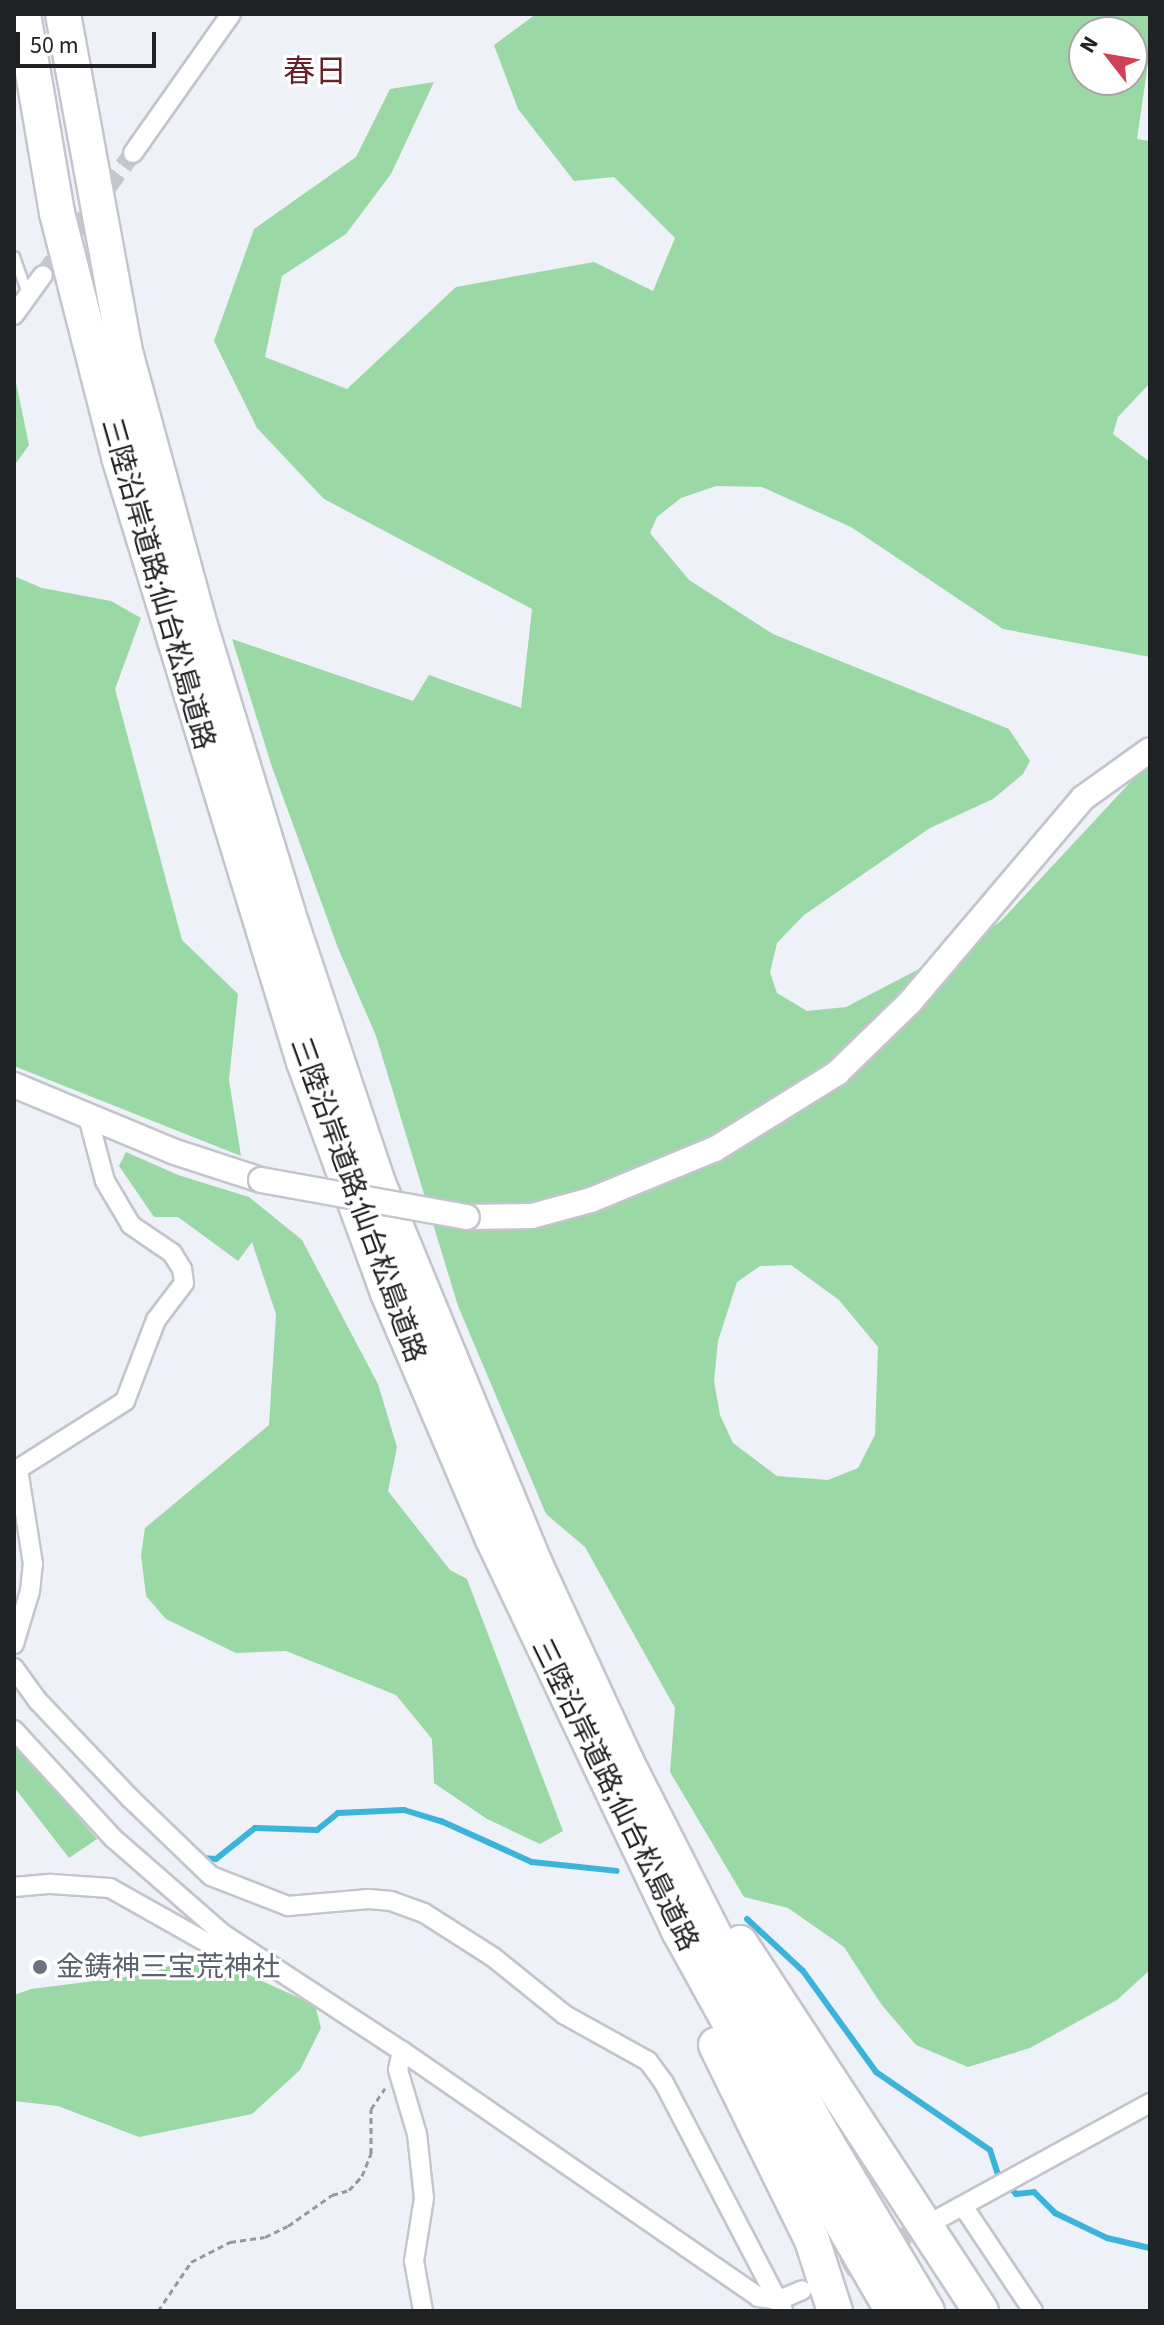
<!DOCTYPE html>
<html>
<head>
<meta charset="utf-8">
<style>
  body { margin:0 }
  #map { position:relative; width:1164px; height:2325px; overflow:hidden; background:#eff1f8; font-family:"Source Sans 3","Noto Sans JP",sans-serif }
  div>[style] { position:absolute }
  .green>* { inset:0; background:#9ad8a6 }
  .stream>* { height:6px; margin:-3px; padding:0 3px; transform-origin:3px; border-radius:3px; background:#3cb3da }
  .minor-tunnel>* { height:18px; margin-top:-9px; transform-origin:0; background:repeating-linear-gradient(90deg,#c6c7cd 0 18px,transparent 0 27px) }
  .path>* { height:3px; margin-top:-1.5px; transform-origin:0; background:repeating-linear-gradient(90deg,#96989d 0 6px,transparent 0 10px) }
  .roads { filter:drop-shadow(2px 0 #c3c5cc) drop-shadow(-2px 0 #c3c5cc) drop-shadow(0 2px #c3c5cc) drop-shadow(0 -2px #c3c5cc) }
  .service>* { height:9px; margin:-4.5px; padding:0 4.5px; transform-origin:4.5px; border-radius:4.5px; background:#fff }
  .minor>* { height:18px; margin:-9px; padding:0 9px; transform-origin:9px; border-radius:9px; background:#fff }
  .tertiary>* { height:24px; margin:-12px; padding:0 12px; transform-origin:12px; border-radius:12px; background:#fff }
  .motorway>* { height:34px; margin:-17px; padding:0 17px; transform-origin:17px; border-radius:17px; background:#fff }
  .bridges { filter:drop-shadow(2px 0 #c3c5cc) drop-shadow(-2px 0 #c3c5cc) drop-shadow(0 2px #c3c5cc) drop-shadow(0 -2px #c3c5cc) }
  .tertiary-bridge>* { height:24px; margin:-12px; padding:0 12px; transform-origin:12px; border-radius:12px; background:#fff }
  .dots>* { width:22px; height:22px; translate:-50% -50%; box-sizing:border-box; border:4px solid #fff; border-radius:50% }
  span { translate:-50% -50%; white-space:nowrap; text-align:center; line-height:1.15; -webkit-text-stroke:6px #fff; paint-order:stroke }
  .street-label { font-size:28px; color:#202123 }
  .worship-label { font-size:28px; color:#5b616d }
  .left { translate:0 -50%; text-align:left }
  .quarter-label { font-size:32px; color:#66212a }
  .frame { position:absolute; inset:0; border:16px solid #202123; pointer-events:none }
  .north { position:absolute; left:1068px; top:16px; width:80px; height:80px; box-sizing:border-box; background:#fff; border:2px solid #a6a6a7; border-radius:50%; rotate:301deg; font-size:22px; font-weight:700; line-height:32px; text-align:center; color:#202123 }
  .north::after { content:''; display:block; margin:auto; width:28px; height:36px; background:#d04057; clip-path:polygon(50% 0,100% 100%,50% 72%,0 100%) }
  .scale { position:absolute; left:16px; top:32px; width:140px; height:36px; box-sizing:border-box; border:4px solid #202123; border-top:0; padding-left:10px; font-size:24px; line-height:28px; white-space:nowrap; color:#202123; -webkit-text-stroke:6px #fff; paint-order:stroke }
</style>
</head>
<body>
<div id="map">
  <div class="green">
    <i style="clip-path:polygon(evenodd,536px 14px,1150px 14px,1150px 50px,1137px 139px,1150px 141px,1150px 383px,1118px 417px,1113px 434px,1150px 462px,1150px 657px,1003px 629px,851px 527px,762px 487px,716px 486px,681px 498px,657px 517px,650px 533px,689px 580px,773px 634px,1009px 729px,1030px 761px,1023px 774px,993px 799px,930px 828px,804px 915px,777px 943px,770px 972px,777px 993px,807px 1011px,846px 1007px,967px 944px,1001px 921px,1150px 761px,1150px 1970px,1117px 2000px,1030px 2048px,968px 2067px,916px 2045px,881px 2004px,844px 1947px,788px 1908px,744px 1897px,670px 1772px,675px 1708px,585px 1547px,546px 1514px,458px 1306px,376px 1036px,338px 948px,272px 767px,232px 639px,413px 701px,429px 675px,521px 708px,532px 609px,324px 499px,257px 428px,214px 341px,254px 229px,356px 157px,390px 89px,434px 82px,391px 174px,346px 234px,282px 276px,265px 357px,347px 389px,456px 287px,594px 262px,653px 291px,675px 238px,614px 177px,574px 181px,518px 109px,494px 45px,536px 14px,1084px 32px,1132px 32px,1132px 80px,1084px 80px,1084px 32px,536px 14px,791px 1265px,839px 1300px,878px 1347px,875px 1435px,858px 1468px,828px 1480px,777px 1476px,733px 1443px,720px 1415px,714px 1381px,718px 1341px,737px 1282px,760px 1266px,791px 1265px)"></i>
    <i style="clip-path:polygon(14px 373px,29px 445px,14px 466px)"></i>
    <i style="clip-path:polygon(14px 576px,42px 588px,111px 601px,141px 618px,115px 689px,182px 940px,238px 994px,229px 1080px,241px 1156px,14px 1066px)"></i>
    <i style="clip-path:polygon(126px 1152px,178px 1175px,249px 1197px,302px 1240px,378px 1384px,397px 1447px,388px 1491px,450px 1570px,467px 1579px,563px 1831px,540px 1844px,487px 1819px,434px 1783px,432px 1739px,396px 1695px,286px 1651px,236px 1653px,166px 1619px,146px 1596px,141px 1555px,145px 1528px,269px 1425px,276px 1314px,252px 1242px,238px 1261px,178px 1217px,154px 1217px,119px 1166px)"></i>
    <i style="clip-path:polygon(14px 1744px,97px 1839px,69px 1858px,14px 1787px)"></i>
    <i style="clip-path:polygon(200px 1953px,315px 2005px,321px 2028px,300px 2070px,252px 2114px,139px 2137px,58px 2106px,14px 2101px,14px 1995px,31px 1989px,150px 1974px)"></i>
  </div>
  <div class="stream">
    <i style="left:202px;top:1858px;width:14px;rotate:4deg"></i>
    <i style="left:216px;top:1859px;width:50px;rotate:-38.5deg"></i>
    <i style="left:255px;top:1828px;width:62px;rotate:1.8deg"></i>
    <i style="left:317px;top:1830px;width:27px;rotate:-39deg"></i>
    <i style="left:338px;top:1813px;width:66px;rotate:-2.6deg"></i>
    <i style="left:404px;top:1810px;width:39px;rotate:17deg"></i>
    <i style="left:441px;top:1821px;width:100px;rotate:24.3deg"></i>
    <i style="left:532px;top:1862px;width:85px;rotate:6deg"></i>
    <i style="left:747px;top:1919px;width:76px;rotate:42.9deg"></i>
    <i style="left:803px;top:1971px;width:125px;rotate:54.1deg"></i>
    <i style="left:876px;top:2072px;width:138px;rotate:34.4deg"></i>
    <i style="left:990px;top:2150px;width:25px;rotate:72deg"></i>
    <i style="left:998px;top:2174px;width:27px;rotate:48deg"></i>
    <i style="left:1016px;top:2194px;width:18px;rotate:-6deg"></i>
    <i style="left:1034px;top:2192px;width:30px;rotate:45deg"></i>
    <i style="left:1055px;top:2213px;width:58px;rotate:25.7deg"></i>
    <i style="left:1107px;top:2238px;width:44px;rotate:13.1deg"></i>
  </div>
  <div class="minor-tunnel">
    <i style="left:43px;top:275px;width:152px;rotate:-53.6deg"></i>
    <i style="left:820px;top:2281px;width:127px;rotate:-27.8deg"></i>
  </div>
  <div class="path">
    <i style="left:158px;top:2311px;width:59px;rotate:-56deg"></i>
    <i style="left:191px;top:2262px;width:44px;rotate:-27.1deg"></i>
    <i style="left:230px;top:2242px;width:35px;rotate:-8deg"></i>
    <i style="left:265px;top:2237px;width:25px;rotate:-26deg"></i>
    <i style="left:288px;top:2226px;width:54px;rotate:-35.2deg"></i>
    <i style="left:332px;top:2195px;width:18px;rotate:-16deg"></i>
    <i style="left:349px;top:2190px;width:19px;rotate:-47deg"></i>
    <i style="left:362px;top:2176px;width:24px;rotate:-68deg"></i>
    <i style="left:371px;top:2154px;width:45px;rotate:-90deg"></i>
    <i style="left:371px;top:2109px;width:25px;rotate:-56deg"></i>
  </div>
  <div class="roads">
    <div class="service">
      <i style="left:14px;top:256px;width:42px;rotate:70.7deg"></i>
    </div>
    <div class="minor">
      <i style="left:133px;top:153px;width:170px;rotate:-54.8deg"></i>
      <i style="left:14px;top:315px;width:49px;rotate:-54.1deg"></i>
      <i style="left:14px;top:1644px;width:55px;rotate:-73.2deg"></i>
      <i style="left:30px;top:1591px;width:27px;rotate:-84deg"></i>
      <i style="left:33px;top:1564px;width:96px;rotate:-99deg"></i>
      <i style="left:18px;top:1469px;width:127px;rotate:-32.4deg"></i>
      <i style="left:125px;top:1401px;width:87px;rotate:-69.1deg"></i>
      <i style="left:156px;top:1320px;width:46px;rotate:-52.9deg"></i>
      <i style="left:184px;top:1283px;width:14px;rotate:-98deg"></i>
      <i style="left:182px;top:1269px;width:19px;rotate:-122deg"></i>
      <i style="left:172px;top:1253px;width:50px;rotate:-145.7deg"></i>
      <i style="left:131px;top:1225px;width:51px;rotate:-120.6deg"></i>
      <i style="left:105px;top:1181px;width:66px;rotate:-104.9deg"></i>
      <i style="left:14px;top:1668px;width:41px;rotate:54deg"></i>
      <i style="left:38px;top:1701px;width:134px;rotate:46.5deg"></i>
      <i style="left:130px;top:1798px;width:112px;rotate:43.9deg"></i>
      <i style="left:211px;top:1876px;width:83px;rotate:21.3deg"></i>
      <i style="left:288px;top:1906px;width:81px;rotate:-4.9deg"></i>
      <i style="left:369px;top:1899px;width:22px;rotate:5deg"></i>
      <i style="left:391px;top:1901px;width:35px;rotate:20deg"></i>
      <i style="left:424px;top:1913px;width:82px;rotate:32.5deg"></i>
      <i style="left:493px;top:1957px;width:92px;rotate:38.9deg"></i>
      <i style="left:565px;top:2015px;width:95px;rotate:29deg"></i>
      <i style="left:648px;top:2061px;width:27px;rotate:54deg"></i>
      <i style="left:664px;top:2083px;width:257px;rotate:62.4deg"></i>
      <i style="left:14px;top:1730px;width:147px;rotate:47.5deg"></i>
      <i style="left:113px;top:1838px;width:146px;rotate:41.1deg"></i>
      <i style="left:223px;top:1934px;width:214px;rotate:33.2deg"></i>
      <i style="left:402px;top:2051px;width:433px;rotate:34.6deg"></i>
      <i style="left:758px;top:2297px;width:21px;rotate:8deg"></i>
      <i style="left:779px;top:2300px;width:25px;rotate:-23deg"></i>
      <i style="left:14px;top:1887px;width:37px;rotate:-5deg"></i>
      <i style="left:51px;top:1884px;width:59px;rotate:3.9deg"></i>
      <i style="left:110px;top:1888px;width:118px;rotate:29.4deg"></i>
      <i style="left:213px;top:1946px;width:39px;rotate:23deg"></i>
      <i style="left:402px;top:2051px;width:19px;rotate:102deg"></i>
      <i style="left:398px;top:2070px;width:67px;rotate:73.5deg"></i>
      <i style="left:417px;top:2134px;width:64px;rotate:83.8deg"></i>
      <i style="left:424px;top:2198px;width:64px;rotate:99deg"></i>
      <i style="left:414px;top:2261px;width:51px;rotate:79.8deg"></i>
      <i style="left:963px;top:2206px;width:126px;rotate:56.3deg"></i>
      <i style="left:938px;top:2219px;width:242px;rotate:-28.7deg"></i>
    </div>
    <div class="tertiary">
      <i style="left:14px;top:1085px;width:174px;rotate:22.6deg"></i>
      <i style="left:175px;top:1152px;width:90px;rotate:18deg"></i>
      <i style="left:467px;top:1217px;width:65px;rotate:-0.9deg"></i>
      <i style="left:532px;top:1216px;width:61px;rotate:-15.2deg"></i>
      <i style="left:591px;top:1200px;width:134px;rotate:-22.4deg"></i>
      <i style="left:715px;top:1149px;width:144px;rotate:-31.9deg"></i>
      <i style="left:837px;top:1073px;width:102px;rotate:-44.2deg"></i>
      <i style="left:910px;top:1002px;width:267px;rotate:-49.7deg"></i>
      <i style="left:1083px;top:798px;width:82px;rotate:-35.6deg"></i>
    </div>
    <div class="motorway">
      <i style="left:23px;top:14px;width:202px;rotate:80.3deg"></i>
      <i style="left:57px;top:213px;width:252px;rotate:75.7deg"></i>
      <i style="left:119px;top:457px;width:633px;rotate:73deg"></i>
      <i style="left:304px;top:1062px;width:246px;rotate:70deg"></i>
      <i style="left:388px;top:1293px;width:267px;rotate:66.9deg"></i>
      <i style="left:493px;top:1539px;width:434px;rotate:64.6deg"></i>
      <i style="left:679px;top:1931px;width:257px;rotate:61.1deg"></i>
      <i style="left:803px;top:2156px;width:179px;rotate:59.9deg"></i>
      <i style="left:63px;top:14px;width:340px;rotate:79.6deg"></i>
      <i style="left:124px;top:348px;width:281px;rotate:74.7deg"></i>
      <i style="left:198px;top:619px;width:308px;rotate:73deg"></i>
      <i style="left:288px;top:914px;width:284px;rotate:71.5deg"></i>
      <i style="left:378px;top:1183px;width:412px;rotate:67.6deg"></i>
      <i style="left:535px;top:1564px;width:215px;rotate:65.2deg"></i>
      <i style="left:625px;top:1759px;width:267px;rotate:63.1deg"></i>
      <i style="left:746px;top:1997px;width:163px;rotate:61.1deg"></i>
      <i style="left:825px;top:2140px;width:199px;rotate:59.2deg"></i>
      <i style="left:740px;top:1943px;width:440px;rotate:56.8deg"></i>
      <i style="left:716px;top:2045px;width:217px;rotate:63.8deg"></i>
      <i style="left:812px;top:2240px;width:75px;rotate:72.1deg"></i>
    </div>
  </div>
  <div class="bridges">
    <div class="tertiary-bridge">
      <i style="left:261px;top:1180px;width:209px;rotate:10.2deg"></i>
    </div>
  </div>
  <div class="dots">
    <i style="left:40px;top:1967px;background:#6b7280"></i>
  </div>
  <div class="street-label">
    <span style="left:158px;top:584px;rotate:74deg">三陸沿岸道路;仙台松島道路</span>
    <span style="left:358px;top:1200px;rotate:70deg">三陸沿岸道路;仙台松島道路</span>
    <span style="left:615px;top:1795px;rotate:64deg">三陸沿岸道路;仙台松島道路</span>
  </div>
  <div class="worship-label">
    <span class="left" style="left:56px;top:1967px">金鋳神三宝荒神社</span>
  </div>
  <div class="quarter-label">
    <span style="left:315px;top:72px">春日</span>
  </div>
  <div class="frame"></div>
  <div class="north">N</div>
  <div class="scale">50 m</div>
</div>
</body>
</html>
